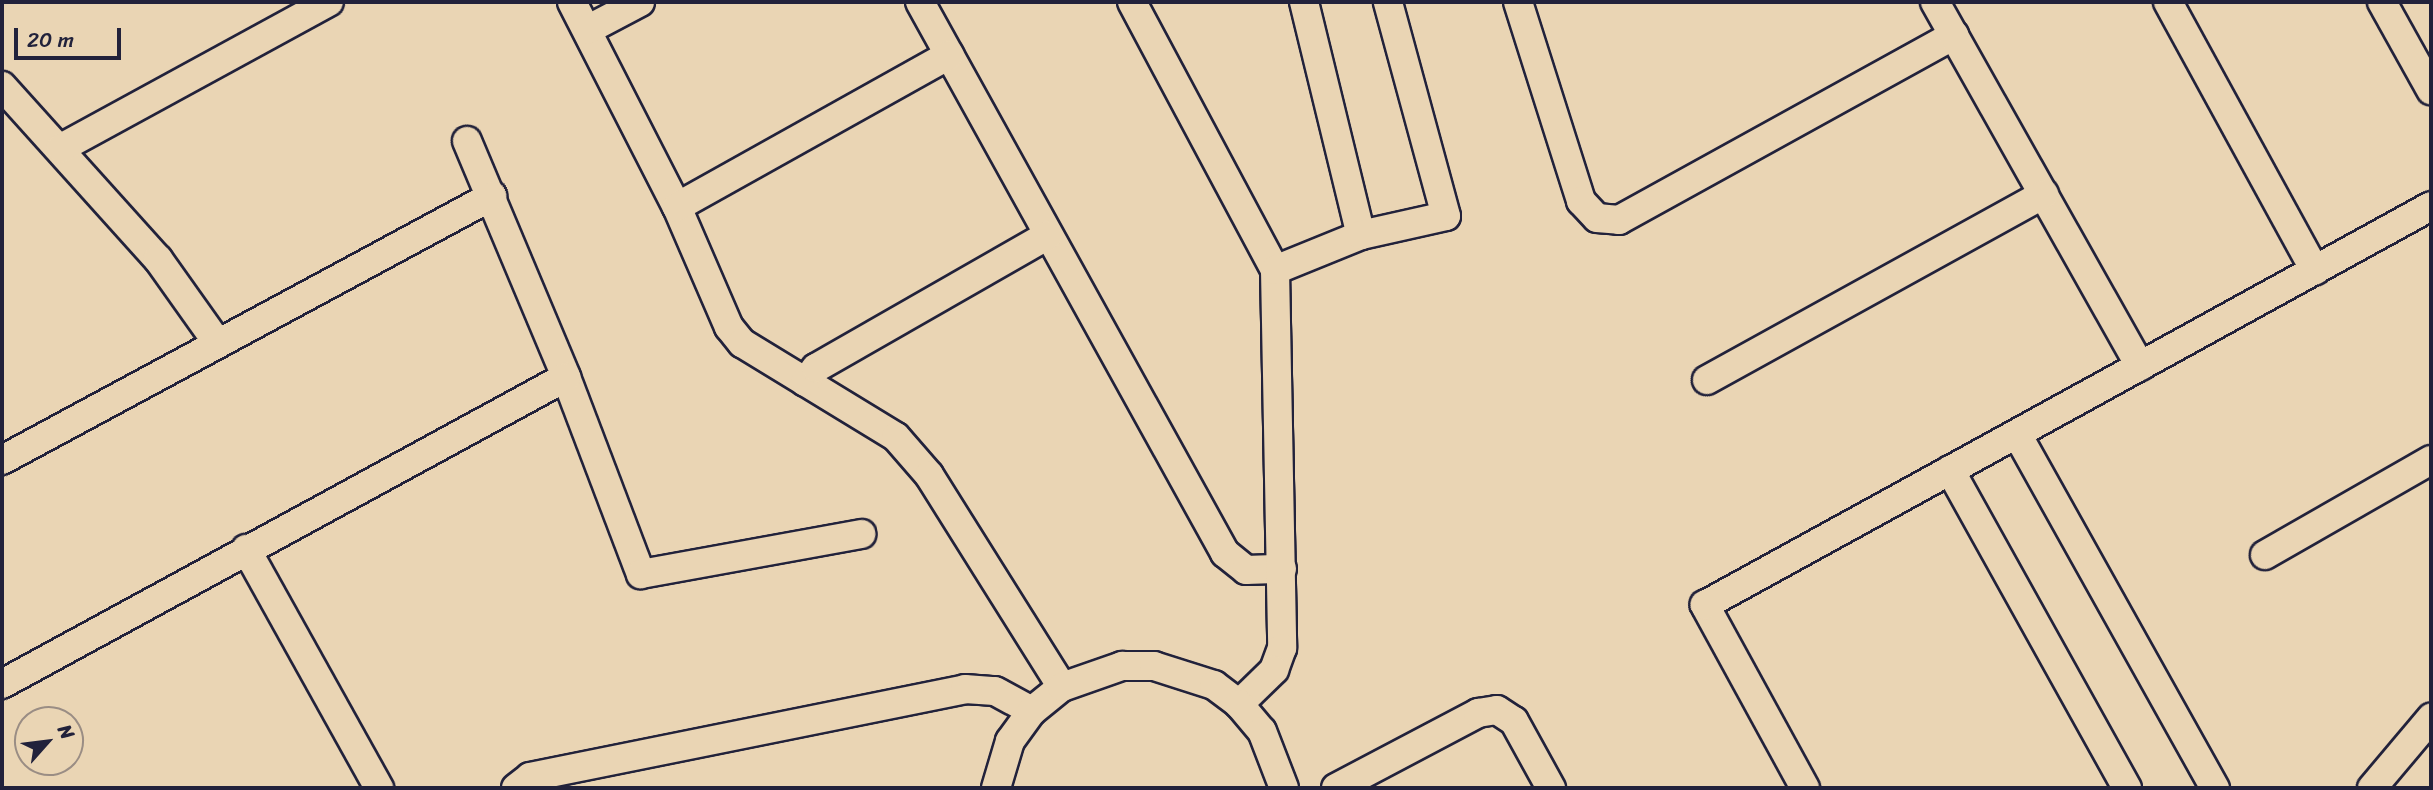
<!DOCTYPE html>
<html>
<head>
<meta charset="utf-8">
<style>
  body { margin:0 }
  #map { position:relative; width:2433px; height:790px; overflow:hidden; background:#ead5b4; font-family:Sriracha,sans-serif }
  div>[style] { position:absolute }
  .roads { filter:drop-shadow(2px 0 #22223b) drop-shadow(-2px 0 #22223b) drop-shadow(0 2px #22223b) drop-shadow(0 -2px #22223b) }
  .street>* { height:28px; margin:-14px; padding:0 14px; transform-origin:14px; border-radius:14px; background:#ead5b4 }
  span { translate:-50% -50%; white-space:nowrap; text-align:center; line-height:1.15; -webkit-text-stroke:7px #ead5b4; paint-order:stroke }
  .frame { position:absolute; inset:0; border:4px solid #22223b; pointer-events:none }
  .north { position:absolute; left:14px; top:706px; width:70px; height:70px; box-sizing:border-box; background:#ead5b4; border:2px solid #9a8d84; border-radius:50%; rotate:62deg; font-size:19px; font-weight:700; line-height:28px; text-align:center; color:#22223b }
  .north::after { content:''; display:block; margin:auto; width:24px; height:32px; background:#22223b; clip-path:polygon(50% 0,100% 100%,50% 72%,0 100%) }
  .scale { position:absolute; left:14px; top:28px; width:107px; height:32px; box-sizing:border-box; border:4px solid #22223b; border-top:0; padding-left:9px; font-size:21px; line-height:24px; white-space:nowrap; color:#22223b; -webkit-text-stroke:5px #ead5b4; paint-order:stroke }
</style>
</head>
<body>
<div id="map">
  <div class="roads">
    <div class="street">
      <i style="left:572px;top:2px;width:230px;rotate:62.9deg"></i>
      <i style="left:677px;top:207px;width:131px;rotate:66.6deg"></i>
      <i style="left:729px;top:327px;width:21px;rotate:51deg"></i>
      <i style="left:742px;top:343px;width:180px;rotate:31.4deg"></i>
      <i style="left:896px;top:437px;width:50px;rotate:49deg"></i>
      <i style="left:929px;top:475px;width:250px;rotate:57.9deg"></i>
      <i style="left:920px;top:2px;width:630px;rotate:61.03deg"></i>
      <i style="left:1225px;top:553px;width:27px;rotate:39deg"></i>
      <i style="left:1246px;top:570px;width:36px;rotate:-2deg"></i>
      <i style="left:1132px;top:2px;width:304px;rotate:61.9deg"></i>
      <i style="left:1275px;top:270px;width:378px;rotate:88.9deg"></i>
      <i style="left:1282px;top:648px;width:23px;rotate:110deg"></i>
      <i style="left:1274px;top:670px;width:49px;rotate:135.8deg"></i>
      <i style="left:1304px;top:2px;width:240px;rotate:76.3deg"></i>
      <i style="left:1518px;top:2px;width:209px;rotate:72.4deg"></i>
      <i style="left:1581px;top:201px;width:23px;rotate:47deg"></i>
      <i style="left:1597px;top:218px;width:22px;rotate:5deg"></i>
      <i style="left:1619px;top:220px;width:383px;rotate:-28.9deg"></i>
      <i style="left:1935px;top:2px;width:418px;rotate:60.6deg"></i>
      <i style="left:2168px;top:2px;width:306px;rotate:61.3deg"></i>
      <i style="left:2382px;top:2px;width:101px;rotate:60.9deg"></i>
      <i style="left:587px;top:30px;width:60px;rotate:-27.8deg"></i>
      <i style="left:2px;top:86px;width:233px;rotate:48deg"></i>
      <i style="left:158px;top:259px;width:102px;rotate:54.6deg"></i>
      <i style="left:467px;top:141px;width:256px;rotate:67.2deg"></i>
      <i style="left:566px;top:377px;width:211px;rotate:69.2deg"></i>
      <i style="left:641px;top:574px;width:224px;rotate:-10.3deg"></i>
      <i style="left:61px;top:148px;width:305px;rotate:-28.6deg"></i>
      <i style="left:677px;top:207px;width:312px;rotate:-29.2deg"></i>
      <i style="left:1275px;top:270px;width:93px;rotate:-22.1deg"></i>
      <i style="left:1361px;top:235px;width:87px;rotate:-12.6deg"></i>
      <i style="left:1446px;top:216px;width:222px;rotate:-105.2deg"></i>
      <i style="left:1707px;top:380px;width:385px;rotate:-28.9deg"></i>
      <i style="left:805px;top:382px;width:18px;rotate:-52deg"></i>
      <i style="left:816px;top:368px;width:267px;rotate:-29.8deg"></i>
      <i style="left:2017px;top:434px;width:406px;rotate:60.8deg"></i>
      <i style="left:2px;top:460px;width:557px;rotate:-28.31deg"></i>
      <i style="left:1950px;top:470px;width:364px;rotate:60.9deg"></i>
      <i style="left:246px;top:549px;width:274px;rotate:60.9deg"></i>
      <i style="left:2265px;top:555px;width:191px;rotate:-29.8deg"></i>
      <i style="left:2px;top:684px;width:642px;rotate:-28.56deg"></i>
      <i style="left:516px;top:788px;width:18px;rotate:-38deg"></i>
      <i style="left:530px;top:777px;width:444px;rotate:-11.4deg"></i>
      <i style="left:965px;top:689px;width:30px;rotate:4deg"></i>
      <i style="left:995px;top:691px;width:42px;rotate:28.4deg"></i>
      <i style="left:996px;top:788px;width:49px;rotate:-73.4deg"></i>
      <i style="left:1010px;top:741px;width:37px;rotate:-54deg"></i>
      <i style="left:1032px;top:711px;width:38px;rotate:-39deg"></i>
      <i style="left:1062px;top:687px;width:64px;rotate:-19.3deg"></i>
      <i style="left:1122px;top:666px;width:32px"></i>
      <i style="left:1154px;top:666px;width:63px;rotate:17.6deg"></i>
      <i style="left:1214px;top:685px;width:31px;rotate:37deg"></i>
      <i style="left:1239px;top:704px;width:35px;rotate:50deg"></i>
      <i style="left:1262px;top:731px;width:61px;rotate:68.9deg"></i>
      <i style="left:1336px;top:788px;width:161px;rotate:-27.8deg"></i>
      <i style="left:1478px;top:713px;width:19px;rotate:-9deg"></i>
      <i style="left:1497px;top:710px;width:20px;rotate:33deg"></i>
      <i style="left:1514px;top:721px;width:77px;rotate:61.1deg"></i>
      <i style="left:1805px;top:788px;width:209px;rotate:-118.7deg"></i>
      <i style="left:1705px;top:605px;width:828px;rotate:-28.79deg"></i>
      <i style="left:2372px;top:788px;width:92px;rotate:-49.9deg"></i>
    </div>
  </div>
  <div class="frame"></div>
  <div class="north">N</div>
  <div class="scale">20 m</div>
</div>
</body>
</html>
